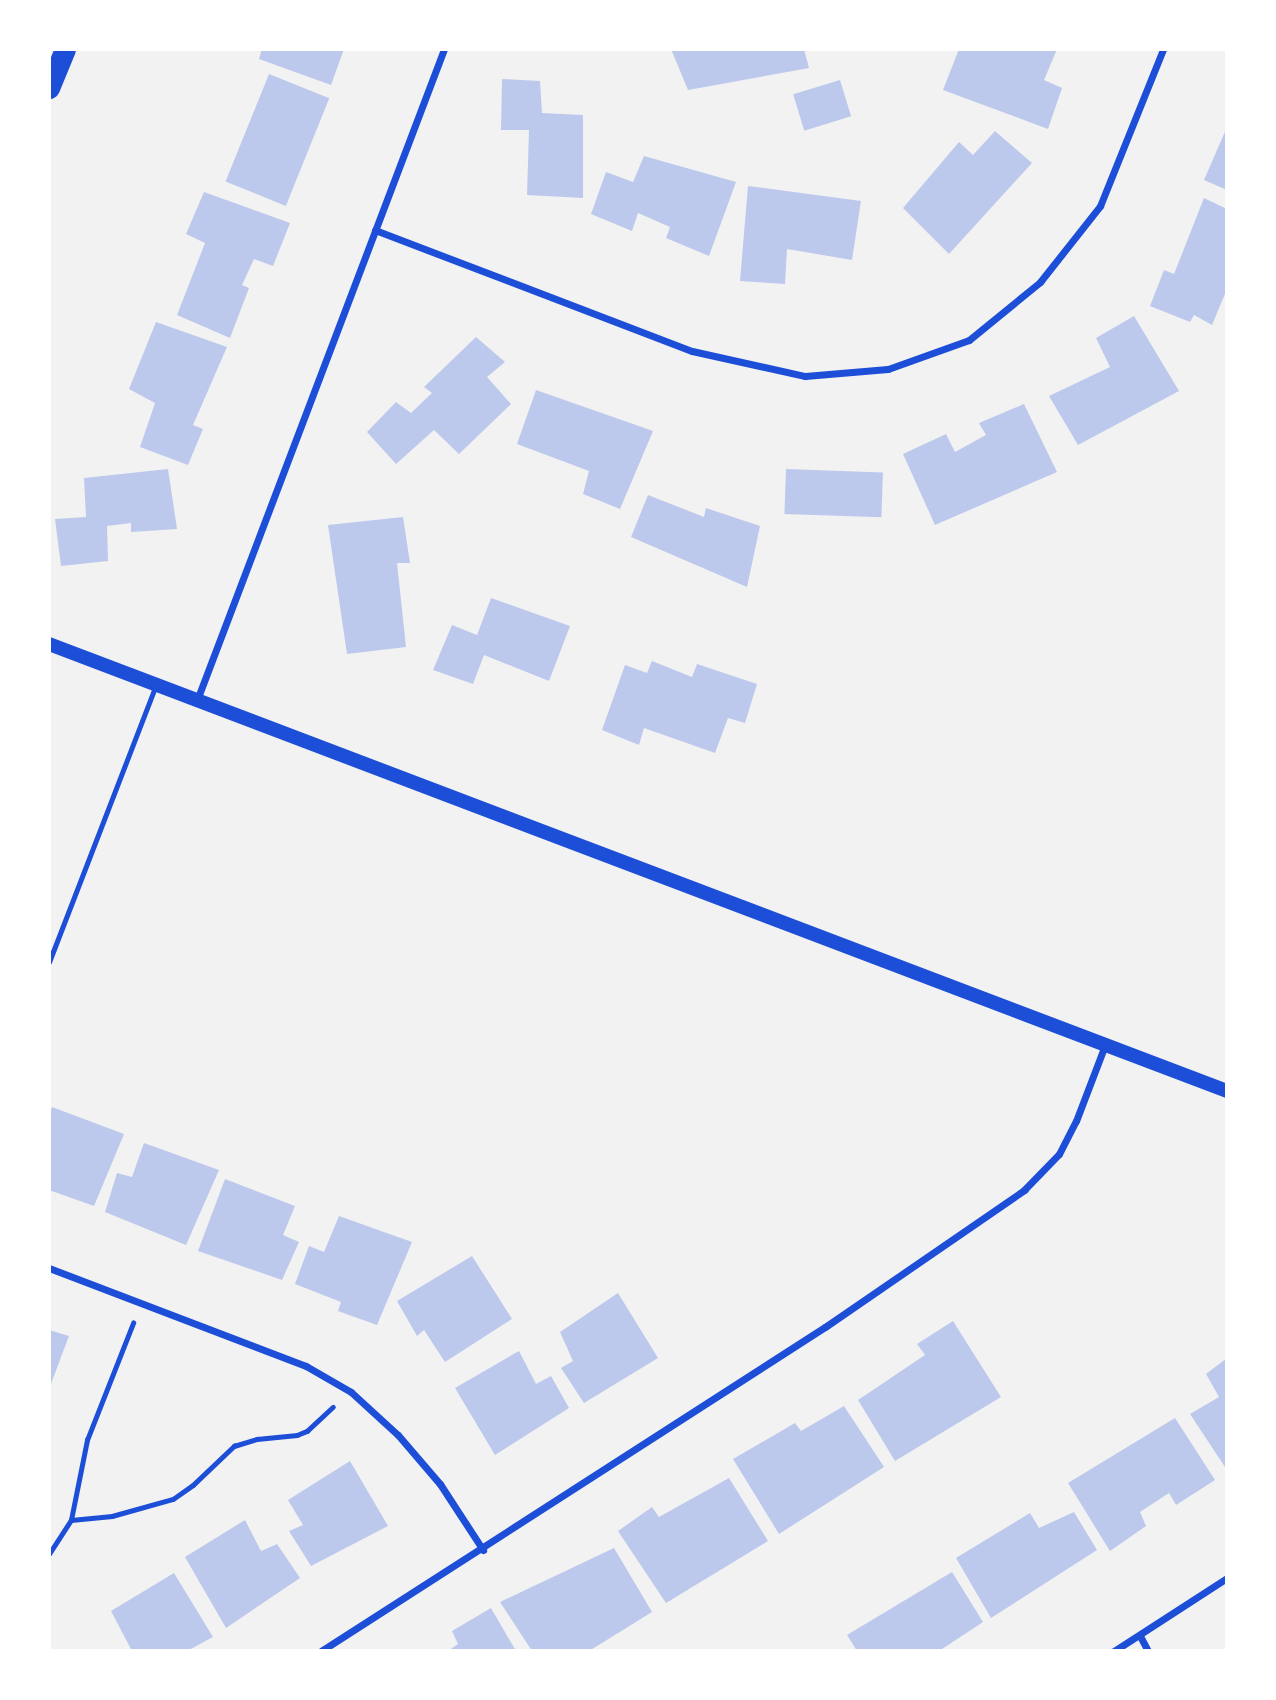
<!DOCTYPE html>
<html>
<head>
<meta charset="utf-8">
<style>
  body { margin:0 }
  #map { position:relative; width:1276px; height:1700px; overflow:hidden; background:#f2f2f2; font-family:"Asap Condensed",sans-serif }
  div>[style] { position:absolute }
  .building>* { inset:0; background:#bdc9ec; transform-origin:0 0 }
  .path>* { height:4.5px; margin:-2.25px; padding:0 2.25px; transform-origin:2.25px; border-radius:2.25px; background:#1d4ed8 }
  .service>* { height:5px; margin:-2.5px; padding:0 2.5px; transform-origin:2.5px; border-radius:2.5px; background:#1d4ed8 }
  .minor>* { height:7px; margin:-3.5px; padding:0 3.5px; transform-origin:3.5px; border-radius:3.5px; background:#1d4ed8 }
  .secondary>* { height:14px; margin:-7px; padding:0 7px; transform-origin:7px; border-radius:7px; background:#1d4ed8 }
  .motorway>* { height:21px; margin:-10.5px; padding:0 10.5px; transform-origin:10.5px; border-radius:10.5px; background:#1d4ed8 }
  span { translate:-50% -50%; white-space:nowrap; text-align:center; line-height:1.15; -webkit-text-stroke:6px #fff; paint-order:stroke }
  .frame { position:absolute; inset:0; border:51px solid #fff; pointer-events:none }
</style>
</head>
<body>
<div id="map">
  <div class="building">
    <i style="clip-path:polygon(262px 49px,344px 49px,331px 85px,259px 59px)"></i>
    <i style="clip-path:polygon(671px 49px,804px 49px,809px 68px,688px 90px)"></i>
    <i style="clip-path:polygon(959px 49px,1057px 49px,1044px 80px,1062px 88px,1048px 129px,943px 90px)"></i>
    <i style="left:269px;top:74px;width:65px;height:116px;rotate:22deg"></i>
    <i style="clip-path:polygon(502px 79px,540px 81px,542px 113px,583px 115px,583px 198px,527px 195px,529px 130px,501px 130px)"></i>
    <i style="left:840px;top:80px;width:38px;height:49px;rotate:73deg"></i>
    <i style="clip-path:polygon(1227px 127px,1227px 190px,1204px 180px)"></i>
    <i style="clip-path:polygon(995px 131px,1032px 163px,949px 254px,903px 208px,959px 142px,973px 155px)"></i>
    <i style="clip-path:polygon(644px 156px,736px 182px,709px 256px,666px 238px,670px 227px,638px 213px,632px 231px,591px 214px,606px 172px,633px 182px)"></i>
    <i style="clip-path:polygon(748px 186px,861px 201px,852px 260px,787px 249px,785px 284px,740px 281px)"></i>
    <i style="clip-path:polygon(204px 192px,290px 223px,273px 266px,254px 259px,242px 285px,249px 288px,230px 338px,177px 315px,205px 243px,186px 234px)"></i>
    <i style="clip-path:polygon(1204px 198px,1227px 209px,1227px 289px,1212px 325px,1194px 315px,1190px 322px,1150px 306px,1164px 270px,1174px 274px)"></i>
    <i style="clip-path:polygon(1134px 316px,1179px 391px,1078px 445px,1049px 396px,1110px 367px,1096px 338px)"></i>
    <i style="clip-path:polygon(156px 322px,227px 347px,193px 425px,203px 429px,188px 465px,140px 447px,155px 403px,129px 389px)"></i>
    <i style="clip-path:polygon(476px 337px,505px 362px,487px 377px,511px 404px,459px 454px,434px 430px,396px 464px,367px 432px,396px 402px,411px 413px,432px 393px,424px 387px)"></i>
    <i style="clip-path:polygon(536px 390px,653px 431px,620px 509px,583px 494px,589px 471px,517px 444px)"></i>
    <i style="clip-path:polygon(1024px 404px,1057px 472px,935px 525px,903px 454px,946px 434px,955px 452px,986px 435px,979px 423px)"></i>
    <i style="clip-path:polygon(168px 469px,177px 529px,131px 532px,131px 523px,107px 526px,108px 561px,61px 566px,55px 519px,86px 517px,84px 478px)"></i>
    <i style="left:786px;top:469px;width:97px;height:45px;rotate:2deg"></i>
    <i style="clip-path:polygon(648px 495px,704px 517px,706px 508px,760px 526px,747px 587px,631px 537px)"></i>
    <i style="clip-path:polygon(403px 517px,410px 563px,397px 563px,406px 647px,347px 654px,328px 525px)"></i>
    <i style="clip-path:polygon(491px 598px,570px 626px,549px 681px,484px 655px,473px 684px,433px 670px,452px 625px,477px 635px)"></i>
    <i style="clip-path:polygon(652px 661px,692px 677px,697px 664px,757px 684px,745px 723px,728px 718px,715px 753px,644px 728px,639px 745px,602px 730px,625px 665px,647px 673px)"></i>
    <i style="clip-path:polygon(52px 1107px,124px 1134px,94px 1206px,49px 1190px,49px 1115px)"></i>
    <i style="clip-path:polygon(144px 1143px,219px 1170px,186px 1245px,105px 1212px,117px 1173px,132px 1177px)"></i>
    <i style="clip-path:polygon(225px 1179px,295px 1206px,283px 1235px,299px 1242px,282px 1280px,198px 1251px)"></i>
    <i style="clip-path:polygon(339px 1216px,412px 1242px,377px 1325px,338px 1311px,341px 1302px,295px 1284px,309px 1246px,324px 1252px)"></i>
    <i style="clip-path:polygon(472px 1256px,512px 1319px,445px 1362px,424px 1330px,417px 1336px,397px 1301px)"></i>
    <i style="clip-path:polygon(618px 1293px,658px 1358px,584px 1403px,561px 1368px,573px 1361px,560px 1332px)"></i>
    <i style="clip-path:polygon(953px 1321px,1001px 1397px,895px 1461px,858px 1400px,925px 1355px,917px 1344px)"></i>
    <i style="clip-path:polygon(49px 1330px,69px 1336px,49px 1389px)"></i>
    <i style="clip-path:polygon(519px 1351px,536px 1384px,551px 1376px,569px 1408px,495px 1455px,455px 1388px)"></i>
    <i style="clip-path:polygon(1227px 1358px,1227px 1465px,1225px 1467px,1190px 1414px,1219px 1397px,1206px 1374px)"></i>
    <i style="clip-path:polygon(844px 1406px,884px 1467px,779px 1534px,733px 1459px,795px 1423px,801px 1431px)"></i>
    <i style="clip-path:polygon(1175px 1418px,1215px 1480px,1176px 1505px,1169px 1493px,1140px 1512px,1146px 1526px,1110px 1551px,1068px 1483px)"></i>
    <i style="clip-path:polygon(350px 1461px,388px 1526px,311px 1566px,289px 1531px,303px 1525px,288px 1500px)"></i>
    <i style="clip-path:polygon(729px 1478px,768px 1541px,666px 1603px,618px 1531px,652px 1507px,659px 1517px)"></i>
    <i style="clip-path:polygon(1074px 1512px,1097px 1550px,991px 1618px,956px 1558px,1030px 1513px,1039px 1528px)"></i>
    <i style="clip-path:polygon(245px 1520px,261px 1551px,277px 1544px,300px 1578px,226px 1628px,185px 1557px)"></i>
    <i style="clip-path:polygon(614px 1548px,652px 1612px,589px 1651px,532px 1651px,500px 1602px)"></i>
    <i style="clip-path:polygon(952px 1572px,983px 1622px,939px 1651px,857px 1651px,847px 1635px)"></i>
    <i style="clip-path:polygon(174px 1573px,213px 1637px,187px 1651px,132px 1651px,111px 1611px)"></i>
    <i style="clip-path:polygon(491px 1608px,516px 1651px,448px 1651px,458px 1644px,452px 1631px)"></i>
  </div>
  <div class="path">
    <i style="left:71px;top:1520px;width:41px;rotate:-5.6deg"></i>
    <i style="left:112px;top:1516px;width:63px;rotate:-15.6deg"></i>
    <i style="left:173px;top:1499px;width:24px;rotate:-35deg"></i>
    <i style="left:193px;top:1485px;width:57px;rotate:-43.6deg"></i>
    <i style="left:234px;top:1446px;width:24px;rotate:-17deg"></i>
    <i style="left:257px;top:1439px;width:40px;rotate:-5.7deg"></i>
    <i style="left:297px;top:1435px;width:11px;rotate:-22deg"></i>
    <i style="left:307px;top:1431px;width:35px;rotate:-43deg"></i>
    <i style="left:49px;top:1554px;width:40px;rotate:-57.1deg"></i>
    <i style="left:71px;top:1520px;width:82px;rotate:-78.7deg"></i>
    <i style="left:87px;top:1440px;width:126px;rotate:-68.5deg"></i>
  </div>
  <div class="service">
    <i style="left:49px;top:962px;width:297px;rotate:-68.9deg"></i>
  </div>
  <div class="minor">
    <i style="left:375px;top:230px;width:339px;rotate:20.9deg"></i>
    <i style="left:692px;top:351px;width:116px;rotate:12.5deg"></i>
    <i style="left:805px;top:376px;width:83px;rotate:-4.8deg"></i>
    <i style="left:888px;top:369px;width:86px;rotate:-19.7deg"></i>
    <i style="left:969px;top:340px;width:92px;rotate:-39.2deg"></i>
    <i style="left:1040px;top:282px;width:97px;rotate:-51.7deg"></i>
    <i style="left:1100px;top:206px;width:169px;rotate:-68.1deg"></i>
    <i style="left:197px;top:700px;width:696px;rotate:-69.22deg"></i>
    <i style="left:49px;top:1268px;width:275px;rotate:20.9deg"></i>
    <i style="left:306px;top:1366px;width:52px;rotate:30deg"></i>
    <i style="left:351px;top:1392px;width:64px;rotate:42.5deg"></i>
    <i style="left:398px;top:1435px;width:65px;rotate:49.4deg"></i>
    <i style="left:440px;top:1484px;width:79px;rotate:56.9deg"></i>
    <i style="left:1140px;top:1636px;width:17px;rotate:62deg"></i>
    <i style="left:321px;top:1651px;width:599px;rotate:-32.74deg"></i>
    <i style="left:825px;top:1327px;width:242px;rotate:-34.5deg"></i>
    <i style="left:1024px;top:1190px;width:50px;rotate:-45.8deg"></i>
    <i style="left:1059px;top:1154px;width:37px;rotate:-63deg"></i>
    <i style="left:1076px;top:1121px;width:81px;rotate:-69.1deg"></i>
    <i style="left:1114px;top:1651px;width:135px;rotate:-32.9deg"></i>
  </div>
  <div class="secondary">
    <i style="left:49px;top:644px;width:1260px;rotate:20.78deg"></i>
  </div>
  <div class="motorway">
    <i style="left:49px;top:88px;width:42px;rotate:-67.7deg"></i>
  </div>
  <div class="frame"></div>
</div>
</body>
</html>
